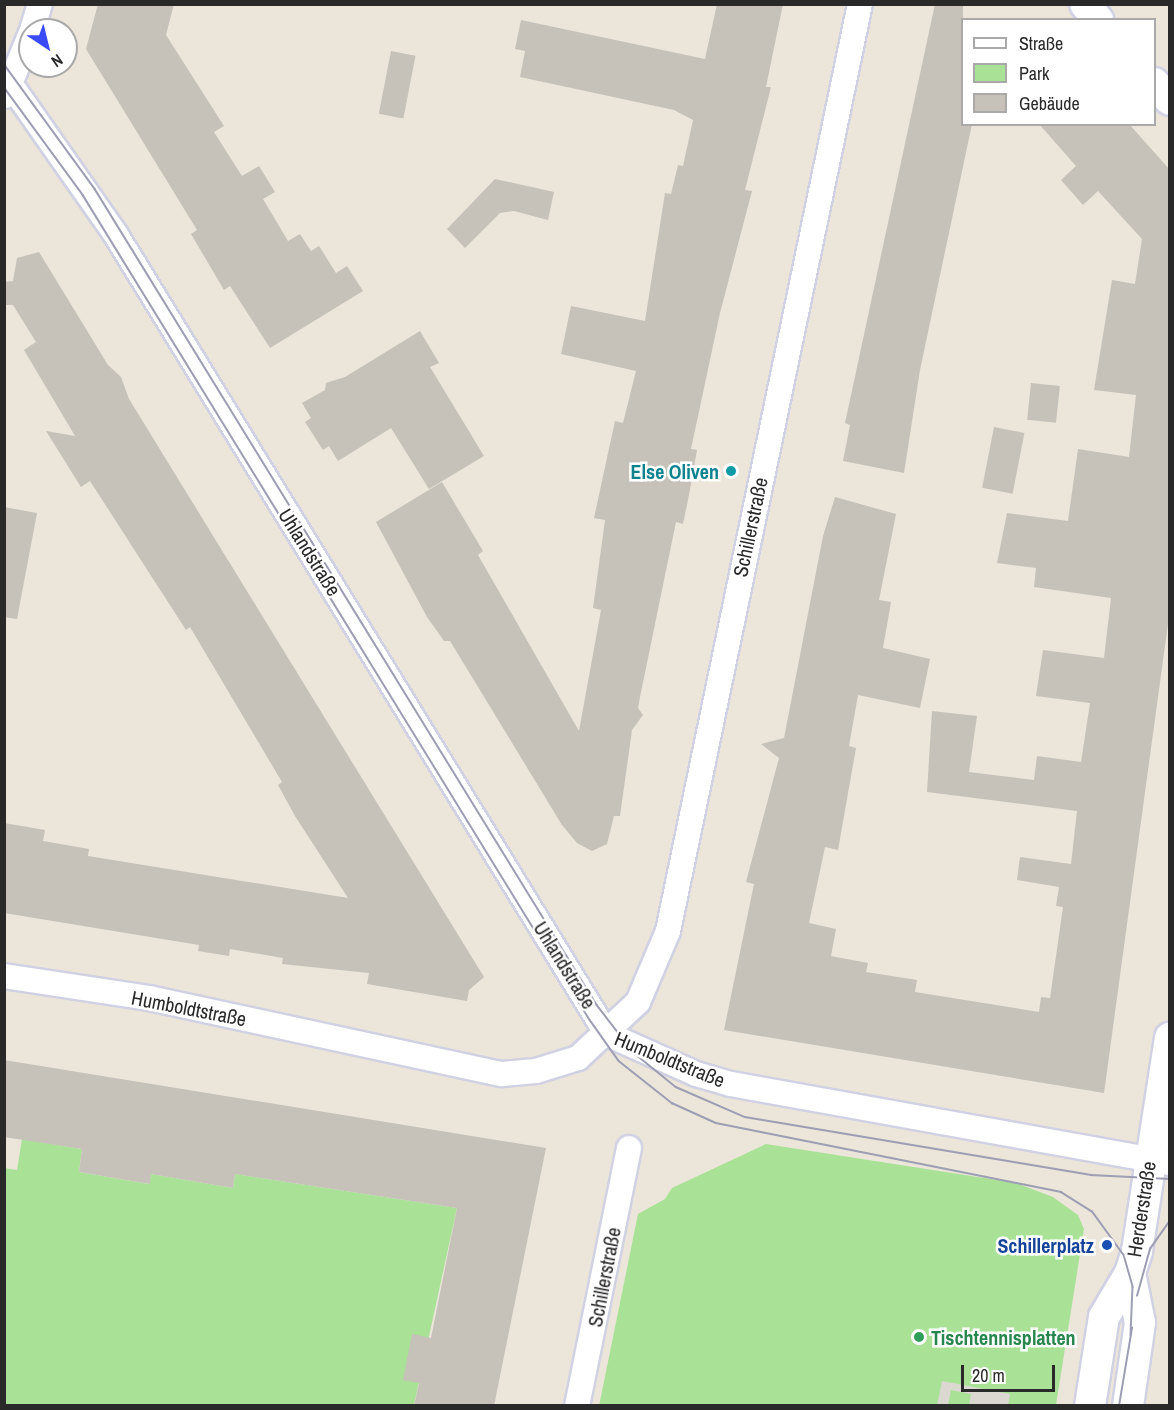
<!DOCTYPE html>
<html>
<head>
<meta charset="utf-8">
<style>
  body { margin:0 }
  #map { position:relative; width:1174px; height:1410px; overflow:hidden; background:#ebe5da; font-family:"Archivo Narrow",sans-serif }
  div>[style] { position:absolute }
  .green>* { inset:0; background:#a9e296 }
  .plaza>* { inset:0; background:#dbd8d1 }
  .building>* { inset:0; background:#c6c2ba; transform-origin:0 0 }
  .roads { filter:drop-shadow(2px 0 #d0d1e2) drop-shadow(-2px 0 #d0d1e2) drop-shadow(0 2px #d0d1e2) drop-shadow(0 -2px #d0d1e2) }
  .minor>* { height:24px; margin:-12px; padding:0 12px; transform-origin:12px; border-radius:12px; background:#fff }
  .tertiary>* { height:30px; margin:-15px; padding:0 15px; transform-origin:15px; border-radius:15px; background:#fff }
  .tram>* { height:1.5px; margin:-0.75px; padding:0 0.75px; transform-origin:0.75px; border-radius:0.75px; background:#9d9eb3 }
  .dots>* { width:16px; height:16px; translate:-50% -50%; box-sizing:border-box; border:3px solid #fff; border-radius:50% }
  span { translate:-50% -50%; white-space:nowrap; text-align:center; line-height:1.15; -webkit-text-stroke:5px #fff; paint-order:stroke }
  .culture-label { font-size:20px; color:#0d838f; font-weight:700 }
  .right { translate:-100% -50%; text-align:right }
  .street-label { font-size:20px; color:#292929 }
  .transit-label { font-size:20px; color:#164399; font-weight:700 }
  .leisure-label { font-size:20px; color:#27864d; font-weight:700 }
  .left { translate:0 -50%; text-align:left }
  .frame { position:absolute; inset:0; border:6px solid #292929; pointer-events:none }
  .legend { position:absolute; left:961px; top:18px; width:195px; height:108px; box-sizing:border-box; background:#fff; border:2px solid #a9a9a9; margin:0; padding:8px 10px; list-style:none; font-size:18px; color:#292929 }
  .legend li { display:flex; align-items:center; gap:12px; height:30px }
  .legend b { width:30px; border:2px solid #a9a9a9 }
  .north { position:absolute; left:18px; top:18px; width:60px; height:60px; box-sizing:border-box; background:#fff; border:2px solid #a9a9a9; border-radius:50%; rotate:145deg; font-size:16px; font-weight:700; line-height:24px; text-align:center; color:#292929 }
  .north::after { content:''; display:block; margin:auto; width:21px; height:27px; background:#394af9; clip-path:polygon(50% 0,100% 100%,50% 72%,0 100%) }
  .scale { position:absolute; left:961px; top:1365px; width:94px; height:27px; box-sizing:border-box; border:3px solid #292929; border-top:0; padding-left:8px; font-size:18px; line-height:21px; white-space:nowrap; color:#292929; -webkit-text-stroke:4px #fff; paint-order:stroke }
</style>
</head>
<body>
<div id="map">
  <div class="green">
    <i style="clip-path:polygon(22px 1139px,82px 1149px,79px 1172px,149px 1184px,151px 1174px,233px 1188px,235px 1174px,457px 1208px,414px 1405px,5px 1405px,4px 1168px,17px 1170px)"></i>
    <i style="clip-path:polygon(766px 1144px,1016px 1183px,1053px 1197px,1078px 1215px,1084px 1229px,1056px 1405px,599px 1406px,638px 1214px,665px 1199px,672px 1188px)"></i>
  </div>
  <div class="plaza">
    <i style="clip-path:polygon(942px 1381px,1010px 1394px,1008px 1405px,969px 1405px,971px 1394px,951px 1390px,948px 1405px,937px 1405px)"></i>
  </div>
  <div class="building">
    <i style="clip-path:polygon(98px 4px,174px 4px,166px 35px,224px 126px,214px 132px,242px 176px,259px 166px,275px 192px,263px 199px,288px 241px,300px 234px,311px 251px,319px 246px,336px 273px,347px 266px,363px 291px,270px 348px,230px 286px,224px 290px,191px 234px,197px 230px,86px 49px)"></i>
    <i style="clip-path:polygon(717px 4px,783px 4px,766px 87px,771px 87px,745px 190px,752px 191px,720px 313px,691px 449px,697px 450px,689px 495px,683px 524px,676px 522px,641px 692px,638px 708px,643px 715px,632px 730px,620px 816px,614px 816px,607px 844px,592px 851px,577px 843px,562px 825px,450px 641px,444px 641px,427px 617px,376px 522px,442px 482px,483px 551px,478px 555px,579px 731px,601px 610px,593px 608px,605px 520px,594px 518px,615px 421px,623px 423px,636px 371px,561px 354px,571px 306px,645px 321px,665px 193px,671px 194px,678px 165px,683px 166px,693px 120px,674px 110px,520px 77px,525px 51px,515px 49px,521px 20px,705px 59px)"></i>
    <i style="clip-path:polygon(935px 4px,963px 4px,963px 124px,972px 124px,920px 370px,904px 473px,843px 461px,850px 425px,845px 423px)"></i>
    <i style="left:391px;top:51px;width:25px;height:64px;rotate:11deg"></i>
    <i style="clip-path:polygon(1039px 124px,1129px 124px,1170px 170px,1170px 609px,1104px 1093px,724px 1030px,754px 884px,746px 882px,779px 758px,761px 744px,784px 738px,823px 536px,835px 497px,896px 514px,879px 600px,891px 602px,883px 648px,930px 659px,920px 708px,858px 695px,849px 746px,856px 748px,838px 850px,825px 847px,809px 923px,836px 929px,831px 956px,868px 963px,866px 972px,917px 980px,915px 992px,1039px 1012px,1041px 997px,1050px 998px,1063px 907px,1056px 906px,1059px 887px,1017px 880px,1020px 857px,1071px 864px,1077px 811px,927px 792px,932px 711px,977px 716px,969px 772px,1034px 780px,1037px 756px,1081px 762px,1090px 703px,1036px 696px,1043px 650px,1104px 658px,1111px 598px,1034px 587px,1036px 568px,997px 563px,1007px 513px,1068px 521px,1078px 449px,1129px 457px,1136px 395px,1094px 390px,1112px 280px,1135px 284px,1142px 239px,1098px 191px,1083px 205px,1061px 180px,1076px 166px)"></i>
    <i style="clip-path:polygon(495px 179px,554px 192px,548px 220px,514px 211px,500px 213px,465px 248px,447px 229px)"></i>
    <i style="clip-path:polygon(39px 252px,108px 365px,121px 377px,129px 399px,484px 977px,469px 990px,467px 1001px,367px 984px,369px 973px,282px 964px,283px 958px,230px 949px,229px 956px,198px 951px,199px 945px,4px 913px,4px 823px,45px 830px,43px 841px,89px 849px,88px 856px,348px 898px,295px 816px,278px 785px,282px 782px,190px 627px,186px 630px,90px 481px,81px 487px,46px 431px,75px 436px,24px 350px,36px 342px,13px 305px,4px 305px,4px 282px,13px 281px,17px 258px)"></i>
    <i style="clip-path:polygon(420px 331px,439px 363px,430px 367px,484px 456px,429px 489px,391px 428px,338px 461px,329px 446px,323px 450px,305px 422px,311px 418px,302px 403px,325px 390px,326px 383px,345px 377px)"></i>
    <i style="left:1031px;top:383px;width:29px;height:37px;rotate:6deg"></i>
    <i style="left:994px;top:427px;width:31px;height:62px;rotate:11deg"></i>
    <i style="clip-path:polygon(4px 507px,37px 513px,17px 619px,4px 617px)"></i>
    <i style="clip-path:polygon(4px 1060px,546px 1148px,494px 1406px,414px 1406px,419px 1383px,403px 1380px,412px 1334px,431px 1338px,457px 1208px,235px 1174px,233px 1188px,151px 1174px,150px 1184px,79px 1172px,82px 1149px,4px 1137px)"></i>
  </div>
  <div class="roads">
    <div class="minor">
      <i style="left:32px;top:30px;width:27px;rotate:-73deg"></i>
      <i style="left:4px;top:75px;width:195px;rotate:55deg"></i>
      <i style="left:116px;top:235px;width:938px;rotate:58.43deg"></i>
      <i style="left:5px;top:96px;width:66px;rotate:-67.7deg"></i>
      <i style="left:4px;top:976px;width:147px;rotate:8.6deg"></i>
      <i style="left:149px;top:998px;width:361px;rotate:12.2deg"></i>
      <i style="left:502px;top:1074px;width:34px;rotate:-5deg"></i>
      <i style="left:536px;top:1071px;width:44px;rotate:-17.2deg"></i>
      <i style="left:578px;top:1058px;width:82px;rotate:-43deg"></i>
      <i style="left:638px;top:1002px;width:77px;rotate:-67.1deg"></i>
      <i style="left:668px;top:931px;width:947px;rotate:-78.3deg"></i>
      <i style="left:607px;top:1034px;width:98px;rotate:24.2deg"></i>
      <i style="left:696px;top:1074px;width:36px;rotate:16deg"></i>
      <i style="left:731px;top:1084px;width:446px;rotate:10.2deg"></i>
      <i style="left:577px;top:1406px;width:263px;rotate:-78.6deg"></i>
    </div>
    <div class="tertiary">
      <i style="left:1085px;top:4px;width:21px;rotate:51deg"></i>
      <i style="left:1154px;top:83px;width:23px;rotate:47deg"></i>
      <i style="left:1090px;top:1406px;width:90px;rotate:-81.1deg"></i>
      <i style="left:1104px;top:1317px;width:51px;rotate:-59.4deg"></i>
      <i style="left:1130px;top:1273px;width:23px;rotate:-72deg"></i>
      <i style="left:1137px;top:1251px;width:216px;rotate:-81.2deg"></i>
      <i style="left:1128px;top:1406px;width:84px;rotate:-81.8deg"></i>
      <i style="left:1140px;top:1323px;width:51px;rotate:-101.3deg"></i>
    </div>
  </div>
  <div class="tram">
    <i style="left:4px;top:64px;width:155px;rotate:53.9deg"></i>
    <i style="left:95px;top:189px;width:958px;rotate:58.4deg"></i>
    <i style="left:597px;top:1005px;width:59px;rotate:52.5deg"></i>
    <i style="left:633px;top:1052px;width:55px;rotate:39.1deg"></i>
    <i style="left:676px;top:1087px;width:75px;rotate:23.5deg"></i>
    <i style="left:745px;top:1117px;width:351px;rotate:9.5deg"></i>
    <i style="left:1091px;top:1175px;width:79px;rotate:2.9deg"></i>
    <i style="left:4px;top:87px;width:134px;rotate:53.8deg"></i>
    <i style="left:83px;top:195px;width:968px;rotate:58.43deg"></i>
    <i style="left:590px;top:1020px;width:50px;rotate:54.7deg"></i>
    <i style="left:619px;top:1061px;width:68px;rotate:38.4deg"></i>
    <i style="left:672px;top:1103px;width:48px;rotate:24.4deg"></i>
    <i style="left:716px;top:1123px;width:352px;rotate:11.3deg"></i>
    <i style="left:1061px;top:1192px;width:36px;rotate:32deg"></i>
    <i style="left:1092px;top:1211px;width:54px;rotate:54deg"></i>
    <i style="left:1124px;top:1255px;width:33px;rotate:74deg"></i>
    <i style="left:1133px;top:1287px;width:48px;rotate:92.4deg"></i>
    <i style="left:1137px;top:1296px;width:49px;rotate:-74.5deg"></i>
    <i style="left:1150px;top:1249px;width:35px;rotate:-55deg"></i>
    <i style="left:1119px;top:1406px;width:79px;rotate:-80.5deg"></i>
  </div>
  <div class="dots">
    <i style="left:731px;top:471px;background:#0f9aa8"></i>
    <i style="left:1107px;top:1245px;background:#1a4fb4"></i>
    <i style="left:919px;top:1337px;background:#2e9e5b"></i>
  </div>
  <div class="culture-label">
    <span class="right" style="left:719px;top:471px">Else Oliven</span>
  </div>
  <div class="street-label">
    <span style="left:750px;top:527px;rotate:-78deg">Schillerstraße</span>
    <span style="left:310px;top:552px;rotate:58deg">Uhlandstraße</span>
    <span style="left:565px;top:965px;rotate:58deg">Uhlandstraße</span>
    <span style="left:189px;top:1008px;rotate:11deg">Humboldtstraße</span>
    <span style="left:670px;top:1059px;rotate:22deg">Humboldtstraße</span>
    <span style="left:1141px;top:1209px;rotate:-81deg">Herderstraße</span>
    <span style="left:604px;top:1277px;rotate:-79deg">Schillerstraße</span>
  </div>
  <div class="transit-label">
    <span class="right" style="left:1094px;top:1245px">Schillerplatz</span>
  </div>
  <div class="leisure-label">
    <span class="left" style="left:931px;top:1337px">Tischtennisplatten</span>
  </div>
  <div class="frame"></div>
  <ul class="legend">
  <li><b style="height:8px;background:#fff"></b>Straße</li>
  <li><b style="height:16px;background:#a9e296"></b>Park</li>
  <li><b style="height:16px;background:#c6c2ba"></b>Gebäude</li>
  </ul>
  <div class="north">N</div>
  <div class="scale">20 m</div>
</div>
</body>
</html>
